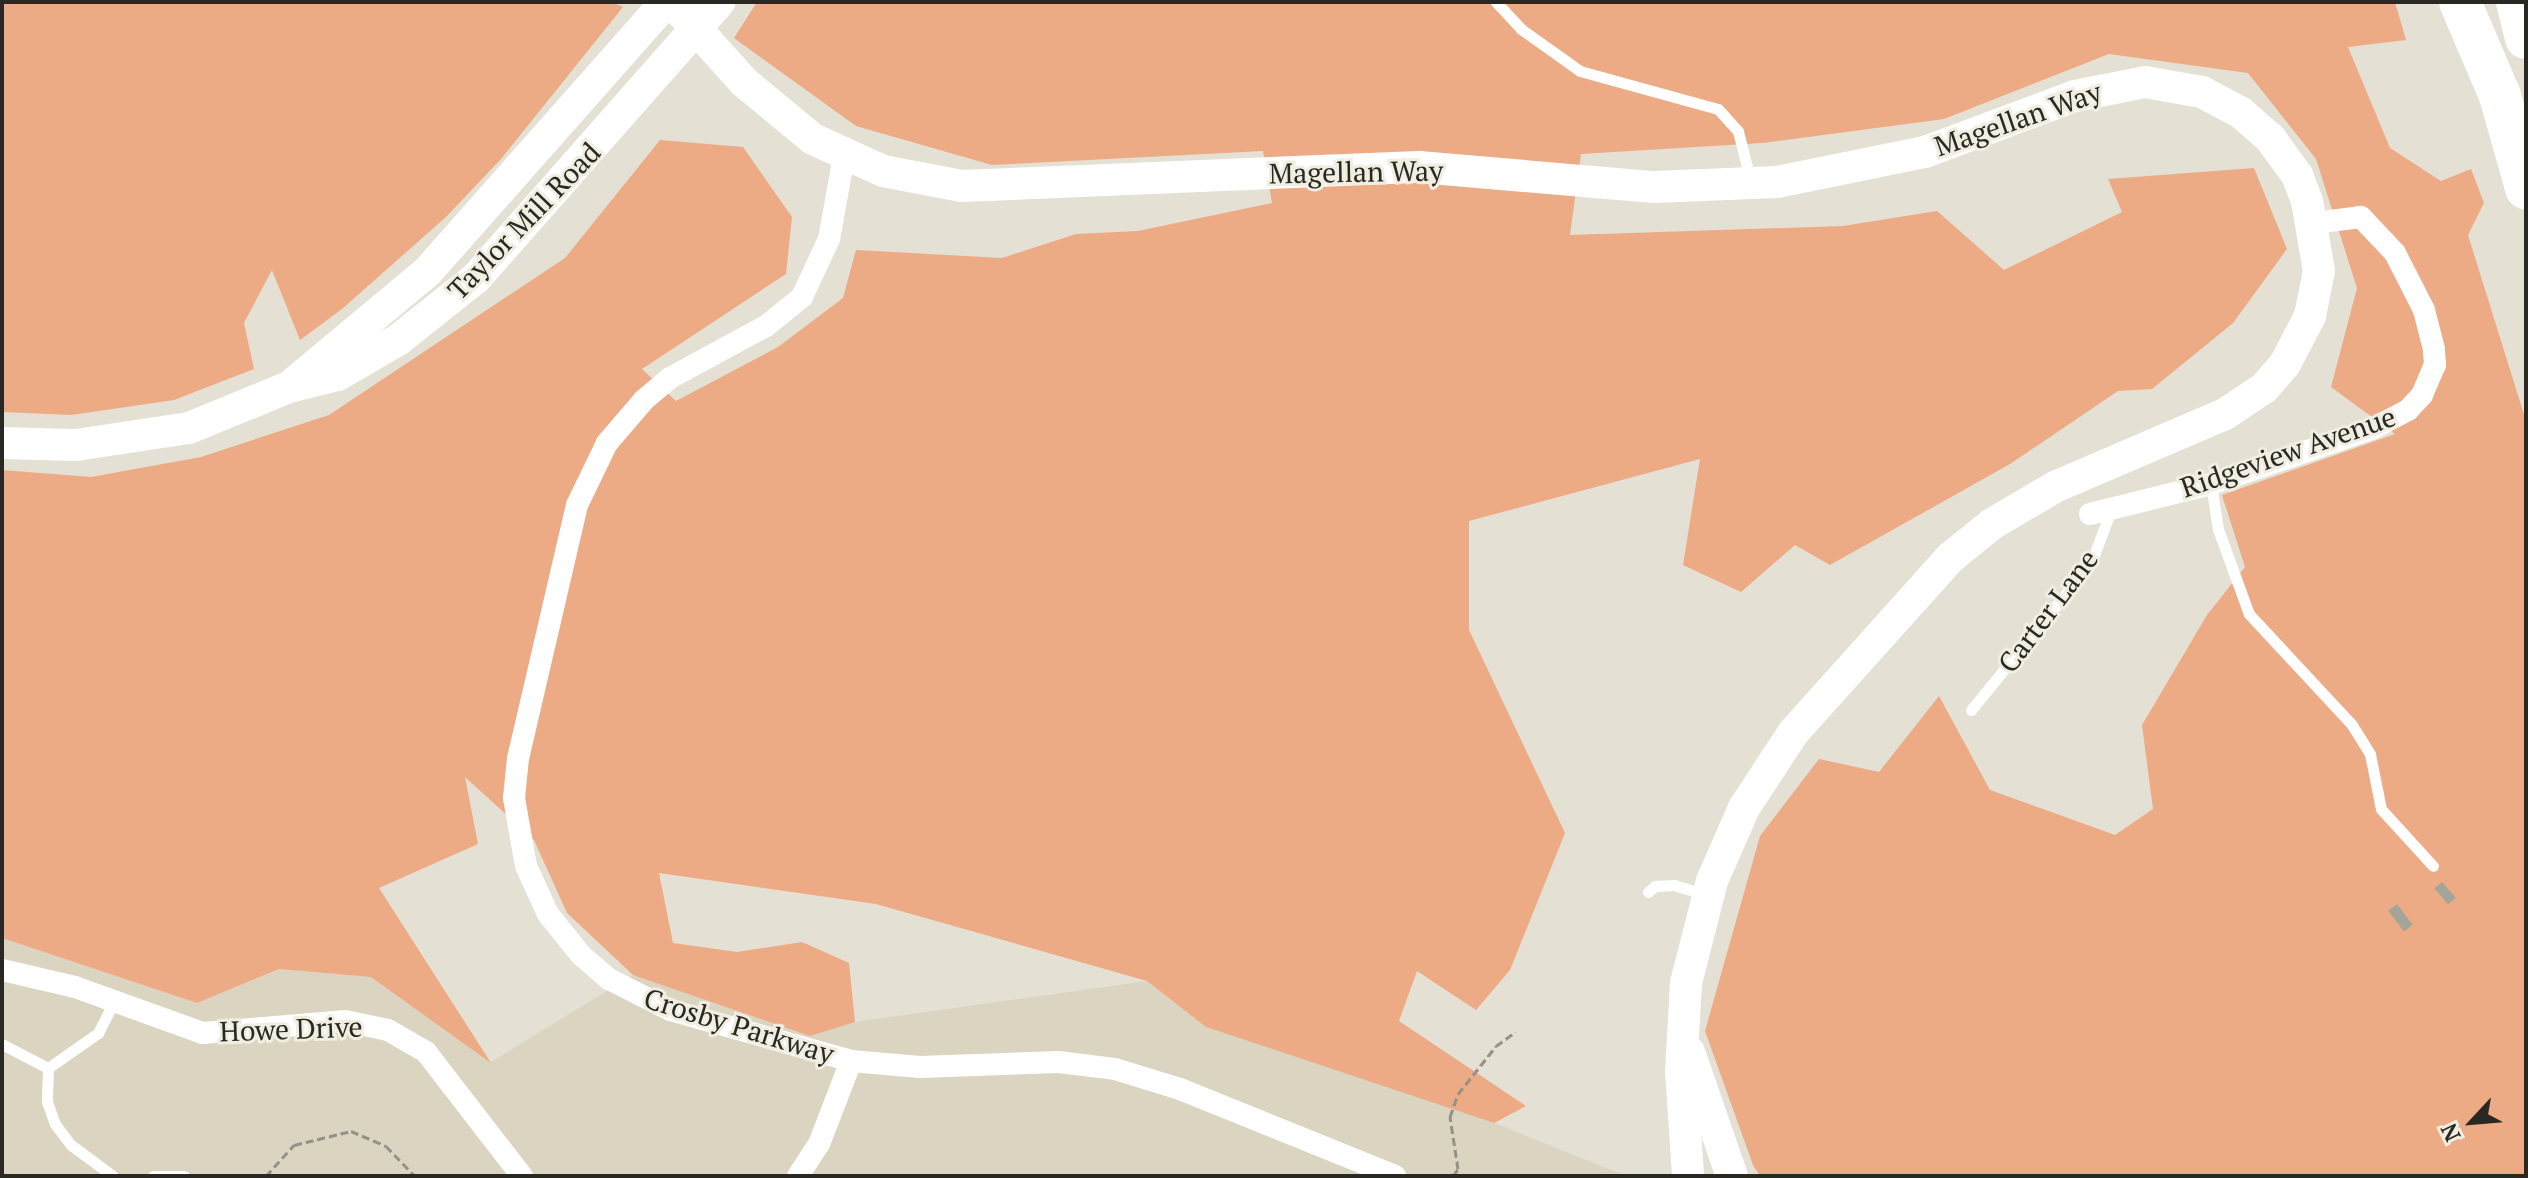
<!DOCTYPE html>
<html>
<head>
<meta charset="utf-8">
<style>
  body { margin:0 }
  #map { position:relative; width:2528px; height:1178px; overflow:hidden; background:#e4e0d3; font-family:"PT Serif",serif }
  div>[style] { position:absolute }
  .built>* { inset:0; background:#dad4c1 }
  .green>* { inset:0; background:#ecaa85 }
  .building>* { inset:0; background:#a3a599; transform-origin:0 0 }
  .path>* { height:3px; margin-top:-1.5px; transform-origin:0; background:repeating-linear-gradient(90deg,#949188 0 8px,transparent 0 12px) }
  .lane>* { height:11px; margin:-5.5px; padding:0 5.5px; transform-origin:5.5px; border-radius:5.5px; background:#fff }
  .street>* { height:22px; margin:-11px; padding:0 11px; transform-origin:11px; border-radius:11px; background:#fff }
  .secondary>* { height:32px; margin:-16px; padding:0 16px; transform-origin:16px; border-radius:16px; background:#fff }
  .highway>* { height:42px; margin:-21px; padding:0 21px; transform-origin:21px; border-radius:21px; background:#fff }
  span { translate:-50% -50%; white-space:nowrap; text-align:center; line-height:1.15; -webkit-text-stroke:6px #f1ede0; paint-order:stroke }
  .street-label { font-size:28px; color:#292823 }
  .frame { position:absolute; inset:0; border:4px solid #292823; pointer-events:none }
  .north { position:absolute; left:2432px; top:1082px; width:80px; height:80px; -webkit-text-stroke:6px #f1ede0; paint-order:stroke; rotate:244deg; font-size:22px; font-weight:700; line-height:32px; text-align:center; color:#292823 }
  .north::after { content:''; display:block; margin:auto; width:28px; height:36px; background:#292823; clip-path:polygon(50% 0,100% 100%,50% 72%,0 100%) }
</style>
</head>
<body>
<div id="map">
  <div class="built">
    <i style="clip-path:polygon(2px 938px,197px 1003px,279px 969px,371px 977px,491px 1062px,633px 975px,810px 1036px,855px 1022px,1147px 981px,1206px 1027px,1494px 1123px,1626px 1176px,2px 1176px)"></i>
  </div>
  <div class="green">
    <i style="clip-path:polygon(2px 2px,611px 2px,623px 7px,501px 159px,446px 217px,342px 309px,300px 340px,272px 270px,244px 323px,254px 369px,174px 400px,71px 415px,2px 412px)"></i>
    <i style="clip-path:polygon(757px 2px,2395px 2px,2406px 40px,2348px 47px,2390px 148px,2441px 181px,2471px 169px,2484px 203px,2468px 235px,2526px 421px,2526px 1176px,1760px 1176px,1753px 1165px,1705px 1031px,1760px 836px,1819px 759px,1879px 772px,1939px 696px,1990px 790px,2115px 835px,2153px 809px,2142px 725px,2207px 615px,2245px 567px,2222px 495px,2395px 434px,2331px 387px,2357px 288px,2316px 159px,2248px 73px,2109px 54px,1944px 119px,1762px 143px,1581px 154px,1570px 235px,1843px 226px,1937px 211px,2004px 270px,2122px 212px,2108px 179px,2254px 168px,2287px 249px,2233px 323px,2152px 389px,2118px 391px,2010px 464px,1830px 565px,1795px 545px,1741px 592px,1683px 565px,1700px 459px,1469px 521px,1469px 630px,1565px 833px,1510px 970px,1476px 1010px,1417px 971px,1399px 1021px,1526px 1106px,1494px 1123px,1206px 1027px,1147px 981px,876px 904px,659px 873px,673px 943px,737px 952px,802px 942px,849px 963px,855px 1022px,810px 1036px,633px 975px,567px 913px,534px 840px,465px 777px,478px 844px,379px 888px,491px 1063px,371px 977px,279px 969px,197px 1003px,2px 938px,2px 470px,91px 477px,201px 457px,329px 415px,565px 258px,660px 140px,743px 147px,792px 217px,786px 274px,642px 369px,676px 401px,778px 347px,843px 298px,856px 250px,1002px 258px,1076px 234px,1138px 231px,1272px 203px,1263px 151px,992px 165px,856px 126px,734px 38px)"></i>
  </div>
  <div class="building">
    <i style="left:2442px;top:882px;width:21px;height:10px;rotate:49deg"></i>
    <i style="left:2397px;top:904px;width:26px;height:11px;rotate:53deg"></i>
  </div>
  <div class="path">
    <i style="left:266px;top:1176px;width:42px;rotate:-47.9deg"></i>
    <i style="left:294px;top:1145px;width:59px;rotate:-13.8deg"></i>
    <i style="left:351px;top:1131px;width:38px;rotate:23deg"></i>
    <i style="left:386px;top:1146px;width:42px;rotate:46deg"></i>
    <i style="left:1453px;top:1176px;width:9px;rotate:-54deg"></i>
    <i style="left:1458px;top:1169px;width:53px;rotate:-98.7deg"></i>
    <i style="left:1450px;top:1117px;width:24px;rotate:-71deg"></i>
    <i style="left:1458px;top:1094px;width:61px;rotate:-51.6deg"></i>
    <i style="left:1496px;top:1046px;width:24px;rotate:-36deg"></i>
  </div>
  <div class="lane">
    <i style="left:1496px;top:2px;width:37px;rotate:47deg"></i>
    <i style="left:1521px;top:29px;width:72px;rotate:35.4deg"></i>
    <i style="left:1580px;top:71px;width:143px;rotate:15.4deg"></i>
    <i style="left:1718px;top:109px;width:30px;rotate:48deg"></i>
    <i style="left:1738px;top:131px;width:49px;rotate:76deg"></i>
    <i style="left:2211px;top:484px;width:46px;rotate:81.2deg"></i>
    <i style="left:2218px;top:529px;width:90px;rotate:70deg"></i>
    <i style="left:2249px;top:614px;width:151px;rotate:47.1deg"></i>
    <i style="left:2352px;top:725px;width:34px;rotate:58deg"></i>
    <i style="left:2370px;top:754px;width:56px;rotate:78.7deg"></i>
    <i style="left:2381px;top:809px;width:77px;rotate:47.6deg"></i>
    <i style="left:1971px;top:710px;width:190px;rotate:-50.8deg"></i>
    <i style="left:2091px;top:563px;width:57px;rotate:-69.3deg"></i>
    <i style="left:1648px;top:892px;width:9px;rotate:-41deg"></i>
    <i style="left:1655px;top:886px;width:19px;rotate:-3deg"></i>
    <i style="left:1674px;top:885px;width:34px;rotate:17deg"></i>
    <i style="left:2px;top:1044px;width:52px;rotate:27.6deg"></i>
    <i style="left:48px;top:1068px;width:34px;rotate:92deg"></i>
    <i style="left:47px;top:1102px;width:23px;rotate:70deg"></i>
    <i style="left:55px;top:1124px;width:26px;rotate:53deg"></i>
    <i style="left:71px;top:1145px;width:52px;rotate:36.4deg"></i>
    <i style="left:48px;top:1068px;width:61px;rotate:-35deg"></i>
    <i style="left:98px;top:1033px;width:33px;rotate:-63deg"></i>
    <i style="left:153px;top:1176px;width:31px"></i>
  </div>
  <div class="street">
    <i style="left:844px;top:156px;width:84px;rotate:100.2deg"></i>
    <i style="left:829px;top:239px;width:64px;rotate:115deg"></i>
    <i style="left:802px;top:297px;width:46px;rotate:141.1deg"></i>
    <i style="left:766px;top:326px;width:109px;rotate:151.6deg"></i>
    <i style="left:670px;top:378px;width:34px;rotate:140deg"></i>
    <i style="left:644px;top:400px;width:57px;rotate:130.7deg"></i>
    <i style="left:607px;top:443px;width:69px;rotate:115.8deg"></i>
    <i style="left:577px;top:505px;width:260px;rotate:103.1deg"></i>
    <i style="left:518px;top:758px;width:40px;rotate:95.7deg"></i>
    <i style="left:514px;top:798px;width:69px;rotate:80deg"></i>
    <i style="left:526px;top:866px;width:53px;rotate:65.4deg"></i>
    <i style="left:548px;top:914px;width:53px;rotate:51.2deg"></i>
    <i style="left:581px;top:955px;width:37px;rotate:41deg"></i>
    <i style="left:609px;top:979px;width:68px;rotate:26.9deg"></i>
    <i style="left:670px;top:1010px;width:188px;rotate:15.7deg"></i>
    <i style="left:851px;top:1061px;width:69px;rotate:5deg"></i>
    <i style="left:920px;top:1067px;width:138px;rotate:-2.1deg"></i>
    <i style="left:1058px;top:1062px;width:57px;rotate:7deg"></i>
    <i style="left:1115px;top:1069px;width:68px;rotate:17.1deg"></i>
    <i style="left:1180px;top:1089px;width:232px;rotate:22deg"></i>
    <i style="left:2090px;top:514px;width:125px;rotate:-13.9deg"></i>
    <i style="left:2211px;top:484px;width:170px;rotate:-18.9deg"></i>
    <i style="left:2372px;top:429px;width:41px;rotate:-27.8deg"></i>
    <i style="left:2408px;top:410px;width:21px;rotate:-47deg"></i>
    <i style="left:2422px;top:395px;width:33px;rotate:-67deg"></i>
    <i style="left:2435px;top:365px;width:16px;rotate:-94deg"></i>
    <i style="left:2434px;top:349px;width:40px;rotate:-104.4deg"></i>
    <i style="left:2424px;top:310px;width:64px;rotate:-117deg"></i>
    <i style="left:2395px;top:253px;width:50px;rotate:-133.4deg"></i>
    <i style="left:2361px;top:217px;width:46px;rotate:172.6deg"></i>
    <i style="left:2px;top:970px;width:75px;rotate:13.1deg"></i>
    <i style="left:75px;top:987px;width:136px;rotate:19.8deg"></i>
    <i style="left:203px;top:1033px;width:143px;rotate:-4.8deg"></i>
    <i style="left:345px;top:1021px;width:44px;rotate:11.8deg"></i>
    <i style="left:388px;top:1030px;width:44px;rotate:30.1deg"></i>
    <i style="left:426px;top:1052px;width:157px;rotate:52.3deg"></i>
    <i style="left:798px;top:1176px;width:38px;rotate:-57deg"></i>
    <i style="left:819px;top:1144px;width:89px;rotate:-68.9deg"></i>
  </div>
  <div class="secondary">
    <i style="left:672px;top:2px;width:108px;rotate:48deg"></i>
    <i style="left:744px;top:82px;width:89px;rotate:39.6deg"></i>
    <i style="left:813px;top:139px;width:77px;rotate:24.6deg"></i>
    <i style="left:883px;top:171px;width:80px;rotate:10.8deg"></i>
    <i style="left:962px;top:186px;width:457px;rotate:-2.4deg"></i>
    <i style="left:1419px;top:167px;width:236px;rotate:4.9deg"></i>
    <i style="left:1654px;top:187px;width:123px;rotate:-2.3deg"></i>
    <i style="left:1777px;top:182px;width:151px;rotate:-11.5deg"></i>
    <i style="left:1925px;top:152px;width:160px;rotate:-20.5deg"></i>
    <i style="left:2075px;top:96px;width:71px;rotate:-11.3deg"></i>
    <i style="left:2145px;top:82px;width:58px;rotate:10deg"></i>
    <i style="left:2202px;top:92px;width:43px;rotate:27.8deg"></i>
    <i style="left:2240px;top:112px;width:40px;rotate:41deg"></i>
    <i style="left:2270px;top:138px;width:46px;rotate:53.9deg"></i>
    <i style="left:2297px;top:175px;width:28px;rotate:69deg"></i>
    <i style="left:2307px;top:201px;width:71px;rotate:80.3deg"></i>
    <i style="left:2319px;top:271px;width:46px;rotate:101.3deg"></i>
    <i style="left:2310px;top:316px;width:54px;rotate:117.5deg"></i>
    <i style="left:2285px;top:364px;width:32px;rotate:131deg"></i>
    <i style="left:2264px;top:388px;width:47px;rotate:146.3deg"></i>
    <i style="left:2225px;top:414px;width:185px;rotate:156.8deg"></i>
    <i style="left:2055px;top:487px;width:73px;rotate:149.6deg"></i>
    <i style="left:1992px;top:524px;width:54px;rotate:141deg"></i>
    <i style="left:1950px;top:558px;width:235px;rotate:131.9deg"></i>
    <i style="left:1793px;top:733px;width:90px;rotate:123.2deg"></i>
    <i style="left:1744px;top:808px;width:80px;rotate:113.7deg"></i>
    <i style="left:1712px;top:881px;width:105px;rotate:104.3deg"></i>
    <i style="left:1686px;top:983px;width:89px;rotate:93.2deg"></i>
    <i style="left:1681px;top:1072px;width:104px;rotate:86.1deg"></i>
    <i style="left:295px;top:382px;width:173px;rotate:-39.8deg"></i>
    <i style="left:428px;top:271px;width:359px;rotate:-48.5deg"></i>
    <i style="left:2px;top:443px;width:74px;rotate:1.5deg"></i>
    <i style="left:76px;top:445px;width:114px;rotate:-8.6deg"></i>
    <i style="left:189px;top:428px;width:108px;rotate:-22.3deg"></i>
    <i style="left:289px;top:387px;width:50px;rotate:-13.8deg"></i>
    <i style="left:338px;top:375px;width:69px;rotate:-30.3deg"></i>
    <i style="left:398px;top:340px;width:100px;rotate:-38.5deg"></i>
    <i style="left:476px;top:278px;width:368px;rotate:-48.6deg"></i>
    <i style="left:1689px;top:1052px;width:131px;rotate:70.9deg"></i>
  </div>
  <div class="highway">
    <i style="left:2460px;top:2px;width:102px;rotate:66.9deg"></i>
    <i style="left:2500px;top:96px;width:96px;rotate:74.2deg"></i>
    <i style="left:2517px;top:2px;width:37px;rotate:76deg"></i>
  </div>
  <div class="street-label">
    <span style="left:2018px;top:119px;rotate:-19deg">Magellan Way</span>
    <span style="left:1356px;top:172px;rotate:-1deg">Magellan Way</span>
    <span style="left:524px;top:221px;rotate:-46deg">Taylor Mill Road</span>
    <span style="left:2288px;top:452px;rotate:-19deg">Ridgeview Avenue</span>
    <span style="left:2048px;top:611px;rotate:-53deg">Carter Lane</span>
    <span style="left:739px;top:1026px;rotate:17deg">Crosby Parkway</span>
    <span style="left:291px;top:1029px;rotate:-2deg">Howe Drive</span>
  </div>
  <div class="frame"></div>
  <div class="north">N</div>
</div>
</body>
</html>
